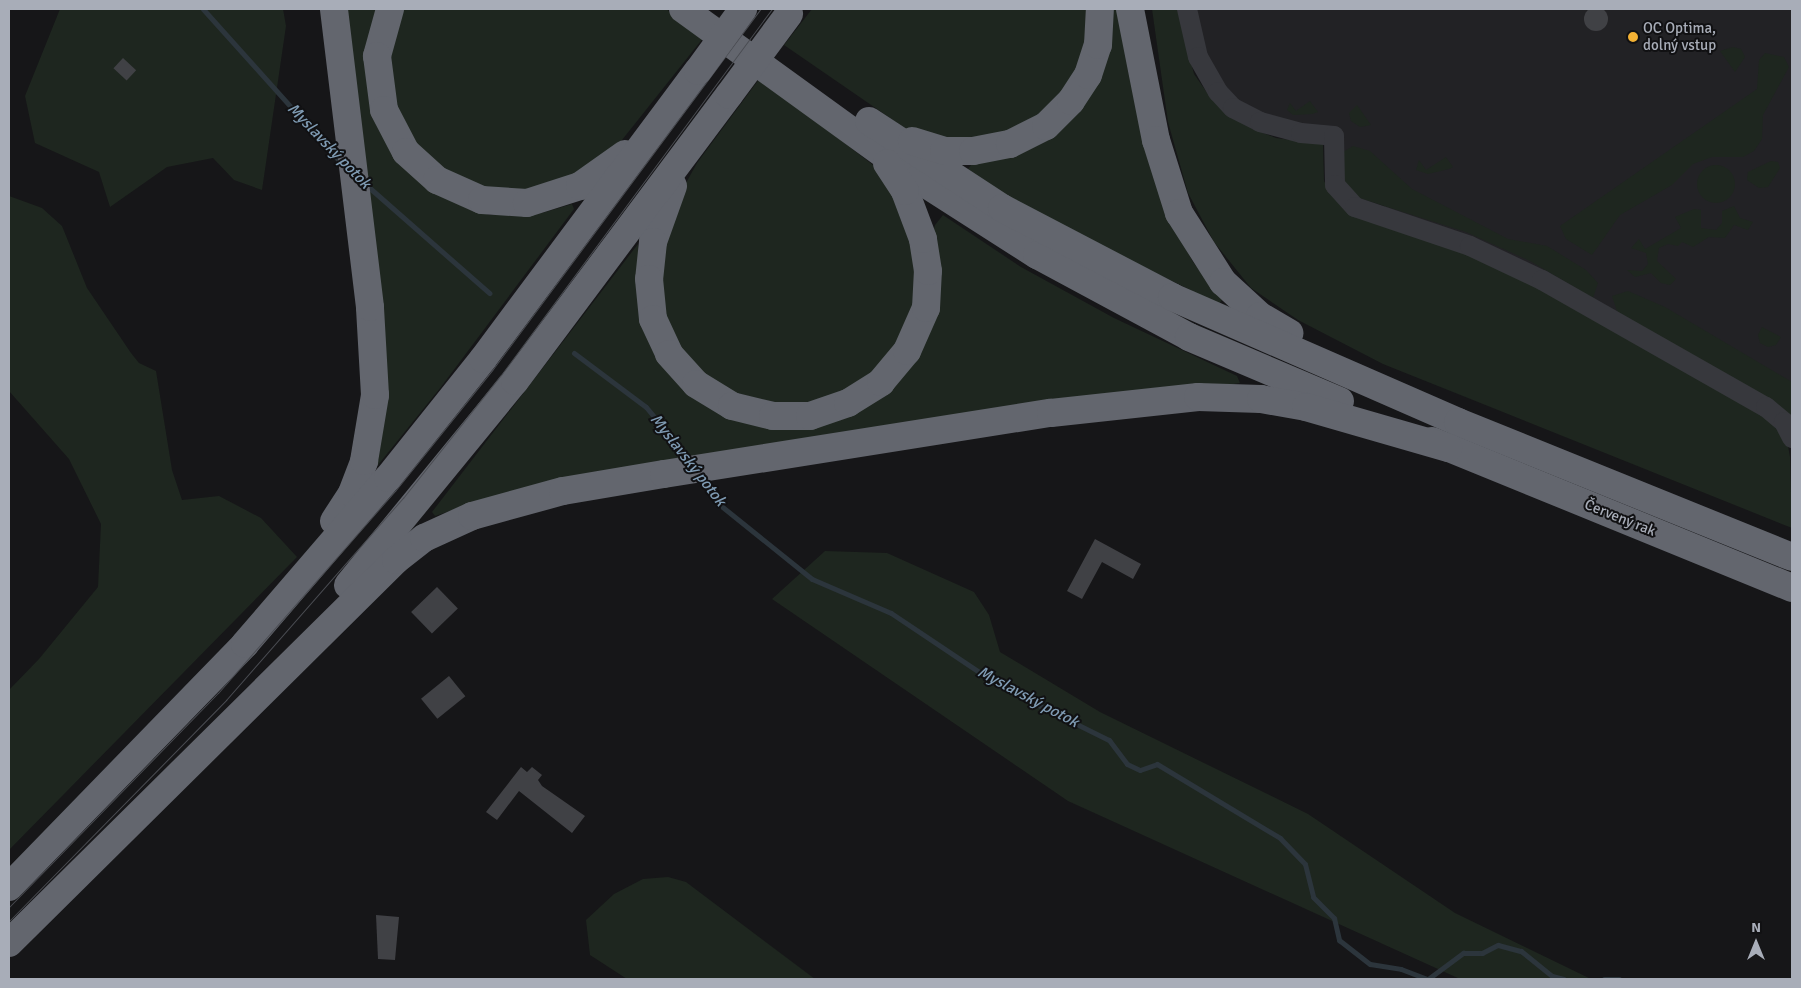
<!DOCTYPE html>
<html>
<head>
<meta charset="utf-8">
<style>
  body { margin:0 }
  #map { position:relative; width:1801px; height:988px; overflow:hidden; background:#161618; font-family:Signika,sans-serif }
  div>[style] { position:absolute }
  .built>* { inset:0; background:#222225 }
  .green>* { inset:0; background:#1e261f }
  .round { border-radius:50% }
  .stream>* { height:5px; margin:-2.5px; padding:0 2.5px; transform-origin:2.5px; border-radius:2.5px; background:#2c353c }
  .building>* { inset:0; background:#404145; transform-origin:0 0 }
  .minor>* { height:20px; margin:-10px; padding:0 10px; transform-origin:10px; border-radius:10px; background:#37383d }
  .highway>* { height:28px; margin:-14px; padding:0 14px; transform-origin:14px; border-radius:14px; background:#63666e }
  .tram>* { height:1px; margin:-0.5px; padding:0 0.5px; transform-origin:0.5px; border-radius:0.5px; background:#4a4c52 }
  .highway-bridge>* { height:28px; margin:-14px; padding:0 14px; transform-origin:14px; border-radius:14px; background:#63666e }
  .dots>* { width:14px; height:14px; translate:-50% -50%; box-sizing:border-box; border:2px solid #111113; border-radius:50% }
  span { translate:-50% -50%; white-space:nowrap; text-align:center; line-height:1.15; -webkit-text-stroke:4px #111113; paint-order:stroke }
  .poi-label { font-size:15px; color:#a8adb8 }
  .left { translate:0 -50%; text-align:left }
  .street-label { font-size:15px; color:#a8adb8 }
  .water-label { font-size:16px; color:#7f9bb3; font-style:italic }
  .frame { position:absolute; inset:0; border:10px solid #a8adb8; pointer-events:none }
  .north { position:absolute; left:1731px; top:918px; width:50px; height:50px; -webkit-text-stroke:4px #111113; paint-order:stroke; rotate:0deg; font-size:14px; font-weight:700; line-height:20px; text-align:center; color:#a8adb8 }
  .north::after { content:''; display:block; margin:auto; width:18px; height:22px; background:#a8adb8; clip-path:polygon(50% 0,100% 100%,50% 72%,0 100%) }
</style>
</head>
<body>
<div id="map">
  <div class="built">
    <i style="clip-path:polygon(1187px 9px,1792px 9px,1792px 438px,1397px 220px,1332px 149px,1224px 99px)"></i>
  </div>
  <div class="green">
    <i style="clip-path:polygon(60px 9px,283px 9px,286px 26px,262px 190px,234px 180px,213px 158px,167px 167px,110px 207px,99px 172px,35px 143px,25px 96px)"></i>
    <i style="clip-path:polygon(342px 9px,378px 9px,365px 51px,372px 112px,429px 189px,468px 209px,490px 215px,542px 213px,572px 204px,574px 209px,441px 387px,374px 470px)"></i>
    <i style="clip-path:polygon(403px 9px,666px 9px,704px 37px,622px 140px,599px 161px,574px 176px,524px 192px,475px 186px,429px 161px,403px 127px,389px 81px,391px 44px)"></i>
    <i style="clip-path:polygon(812px 9px,1090px 9px,1091px 21px,1078px 77px,1032px 125px,971px 143px,906px 129px,784px 45px)"></i>
    <i style="clip-path:polygon(1109px 9px,1121px 9px,1168px 216px,1193px 262px,1222px 300px,1219px 304px,1013px 203px,968px 169px,974px 161px,1039px 140px)"></i>
    <i style="clip-path:polygon(1152px 9px,1177px 9px,1194px 74px,1208px 94px,1251px 128px,1276px 138px,1323px 144px,1324px 181px,1341px 206px,1496px 263px,1771px 421px,1788px 446px,1790px 457px,1792px 528px,1383px 364px,1298px 320px,1251px 288px,1214px 242px,1188px 193px,1168px 122px)"></i>
    <i style="clip-path:polygon(1733px 47px,1741px 49px,1745px 57px,1735px 72px,1720px 51px)"></i>
    <i style="clip-path:polygon(1765px 53px,1784px 57px,1789px 67px,1763px 115px,1762px 139px,1754px 151px,1743px 157px,1712px 157px,1693px 164px,1672px 185px,1620px 215px,1592px 255px,1566px 239px,1560px 226px,1757px 89px,1759px 60px)"></i>
    <i style="clip-path:polygon(760px 78px,886px 175px,915px 245px,916px 299px,896px 352px,848px 393px,792px 407px,721px 389px,677px 350px,658px 297px,671px 210px,697px 163px)"></i>
    <i style="clip-path:polygon(1310px 101px,1318px 112px,1312px 114px,1293px 115px,1287px 110px,1290px 103px,1296px 111px)"></i>
    <i style="clip-path:polygon(1357px 105px,1371px 125px,1360px 127px,1351px 121px,1349px 113px)"></i>
    <i style="clip-path:polygon(1353px 146px,1370px 151px,1412px 189px,1508px 239px,1547px 246px,1586px 270px,1598px 283px,1593px 298px,1530px 261px,1466px 232px,1359px 198px,1344px 186px,1343px 152px)"></i>
    <i style="clip-path:polygon(1446px 157px,1453px 167px,1449px 169px,1428px 174px,1416px 170px,1419px 160px,1426px 170px)"></i>
    <i style="clip-path:polygon(1771px 161px,1778px 162px,1780px 168px,1768px 187px,1759px 188px,1747px 180px,1748px 172px)"></i>
    <i class="round" style="left:1697px;top:165px;width:38px;height:38px"></i>
    <i style="clip-path:polygon(9px 196px,42px 208px,62px 226px,87px 288px,131px 353px,139px 363px,156px 371px,172px 470px,182px 500px,219px 496px,261px 518px,297px 557px,9px 850px,9px 690px,39px 659px,98px 587px,101px 524px,69px 459px,9px 391px)"></i>
    <i style="clip-path:polygon(1734px 206px,1740px 218px,1753px 222px,1748px 230px,1734px 225px,1725px 238px,1709px 237px,1693px 247px,1682px 242px,1678px 246px,1668px 244px,1659px 248px,1657px 261px,1676px 279px,1670px 285px,1661px 283px,1651px 273px,1635px 277px,1627px 270px,1642px 271px,1648px 264px,1646px 253px,1631px 248px,1639px 239px,1645px 249px,1681px 228px,1675px 217px,1694px 209px,1701px 210px,1701px 228px,1716px 230px,1722px 223px,1722px 211px)"></i>
    <i style="clip-path:polygon(943px 215px,1021px 267px,1114px 318px,1237px 376px,1240px 383px,492px 497px,435px 516px,432px 512px,638px 244px,643px 319px,756px 423px,890px 385px,935px 225px)"></i>
    <i style="clip-path:polygon(1628px 291px,1665px 307px,1792px 382px,1792px 422px,1617px 311px,1612px 296px)"></i>
    <i style="clip-path:polygon(1762px 327px,1781px 337px,1776px 345px,1768px 347px,1760px 343px,1758px 335px)"></i>
    <i style="clip-path:polygon(825px 551px,887px 553px,974px 592px,989px 615px,1000px 652px,1100px 712px,1308px 814px,1455px 913px,1591px 979px,1460px 979px,1068px 801px,772px 599px)"></i>
    <i style="clip-path:polygon(668px 877px,686px 882px,815px 979px,627px 979px,590px 955px,586px 920px,614px 894px,643px 879px)"></i>
  </div>
  <div class="stream">
    <i style="left:203px;top:9px;width:210px;rotate:48.1deg"></i>
    <i style="left:364px;top:183px;width:167px;rotate:41.3deg"></i>
    <i style="left:574px;top:353px;width:90px;rotate:36.9deg"></i>
    <i style="left:646px;top:407px;width:70px;rotate:50.2deg"></i>
    <i style="left:701px;top:476px;width:35px;rotate:57deg"></i>
    <i style="left:720px;top:505px;width:118px;rotate:38.8deg"></i>
    <i style="left:812px;top:579px;width:86px;rotate:23.3deg"></i>
    <i style="left:891px;top:613px;width:131px;rotate:33.8deg"></i>
    <i style="left:1000px;top:686px;width:122px;rotate:26.4deg"></i>
    <i style="left:1109px;top:740px;width:30px;rotate:53deg"></i>
    <i style="left:1127px;top:764px;width:14px;rotate:25deg"></i>
    <i style="left:1140px;top:770px;width:18px;rotate:-19deg"></i>
    <i style="left:1157px;top:764px;width:144px;rotate:31deg"></i>
    <i style="left:1280px;top:838px;width:36px;rotate:46deg"></i>
    <i style="left:1305px;top:864px;width:34px;rotate:76deg"></i>
    <i style="left:1313px;top:897px;width:30px;rotate:45deg"></i>
    <i style="left:1334px;top:918px;width:23px;rotate:77deg"></i>
    <i style="left:1339px;top:940px;width:39px;rotate:38deg"></i>
    <i style="left:1370px;top:964px;width:31px;rotate:9deg"></i>
    <i style="left:1401px;top:969px;width:28px;rotate:21deg"></i>
    <i style="left:1428px;top:979px;width:44px;rotate:-36.6deg"></i>
    <i style="left:1463px;top:953px;width:19px"></i>
    <i style="left:1482px;top:953px;width:18px;rotate:-27deg"></i>
    <i style="left:1498px;top:945px;width:24px;rotate:15deg"></i>
    <i style="left:1521px;top:951px;width:40px;rotate:39deg"></i>
    <i style="left:1552px;top:976px;width:12px;rotate:14deg"></i>
    <i style="left:1604px;top:979px;width:15px"></i>
  </div>
  <div class="building">
    <i class="round" style="left:1584px;top:7px;width:24px;height:24px"></i>
    <i style="left:123px;top:58px;width:18px;height:14px;rotate:43deg"></i>
    <i style="clip-path:polygon(1095px 539px,1141px 564px,1133px 579px,1102px 562px,1082px 599px,1067px 591px)"></i>
    <i style="left:437px;top:587px;width:30px;height:36px;rotate:46deg"></i>
    <i style="left:449px;top:676px;width:26px;height:36px;rotate:51deg"></i>
    <i style="clip-path:polygon(521px 767px,527px 772px,532px 767px,542px 775px,538px 780px,542px 786px,585px 816px,572px 833px,519px 791px,497px 820px,486px 812px)"></i>
    <i style="clip-path:polygon(376px 915px,399px 917px,395px 960px,378px 959px)"></i>
  </div>
  <div class="minor">
    <i style="left:1187px;top:9px;width:49px;rotate:77.1deg"></i>
    <i style="left:1198px;top:57px;width:40px;rotate:60.3deg"></i>
    <i style="left:1218px;top:92px;width:22px;rotate:47deg"></i>
    <i style="left:1233px;top:108px;width:30px;rotate:27deg"></i>
    <i style="left:1260px;top:122px;width:42px;rotate:15deg"></i>
    <i style="left:1301px;top:133px;width:33px;rotate:5deg"></i>
    <i style="left:1334px;top:136px;width:49px;rotate:88.8deg"></i>
    <i style="left:1335px;top:185px;width:30px;rotate:48deg"></i>
    <i style="left:1355px;top:207px;width:121px;rotate:18.7deg"></i>
    <i style="left:1470px;top:246px;width:80px;rotate:25.3deg"></i>
    <i style="left:1542px;top:280px;width:257px;rotate:29.6deg"></i>
    <i style="left:1766px;top:407px;width:23px;rotate:40deg"></i>
    <i style="left:1784px;top:422px;width:18px;rotate:63deg"></i>
  </div>
  <div class="highway">
    <i style="left:390px;top:9px;width:49px;rotate:105.5deg"></i>
    <i style="left:377px;top:56px;width:54px;rotate:82.6deg"></i>
    <i style="left:384px;top:110px;width:47px;rotate:62.4deg"></i>
    <i style="left:406px;top:152px;width:42px;rotate:42.1deg"></i>
    <i style="left:437px;top:180px;width:49px;rotate:24deg"></i>
    <i style="left:482px;top:200px;width:45px;rotate:3.8deg"></i>
    <i style="left:527px;top:203px;width:56px;rotate:-17.8deg"></i>
    <i style="left:580px;top:186px;width:55px;rotate:-35.4deg"></i>
    <i style="left:683px;top:9px;width:290px;rotate:35.9deg"></i>
    <i style="left:918px;top:179px;width:141px;rotate:32.6deg"></i>
    <i style="left:1037px;top:255px;width:173px;rotate:28.3deg"></i>
    <i style="left:1189px;top:337px;width:164px;rotate:23deg"></i>
    <i style="left:1130px;top:9px;width:134px;rotate:78.8deg"></i>
    <i style="left:1156px;top:140px;width:77px;rotate:72.5deg"></i>
    <i style="left:1179px;top:213px;width:82px;rotate:57.5deg"></i>
    <i style="left:1223px;top:282px;width:50px;rotate:42.6deg"></i>
    <i style="left:1260px;top:316px;width:34px;rotate:30deg"></i>
    <i style="left:869px;top:121px;width:159px;rotate:33.2deg"></i>
    <i style="left:1002px;top:208px;width:192px;rotate:27.6deg"></i>
    <i style="left:1172px;top:297px;width:312px;rotate:23.6deg"></i>
    <i style="left:1458px;top:422px;width:360px;rotate:22deg"></i>
    <i style="left:912px;top:141px;width:34px;rotate:17deg"></i>
    <i style="left:944px;top:151px;width:29px"></i>
    <i style="left:973px;top:151px;width:38px;rotate:-11deg"></i>
    <i style="left:1010px;top:144px;width:40px;rotate:-26.6deg"></i>
    <i style="left:1046px;top:126px;width:35px;rotate:-45deg"></i>
    <i style="left:1071px;top:101px;width:31px;rotate:-57deg"></i>
    <i style="left:1088px;top:75px;width:32px;rotate:-72deg"></i>
    <i style="left:1098px;top:45px;width:36px;rotate:-87deg"></i>
    <i style="left:673px;top:186px;width:59px;rotate:109.7deg"></i>
    <i style="left:653px;top:242px;width:37px;rotate:96deg"></i>
    <i style="left:649px;top:279px;width:40px;rotate:84.3deg"></i>
    <i style="left:653px;top:319px;width:38px;rotate:65deg"></i>
    <i style="left:669px;top:354px;width:40px;rotate:48deg"></i>
    <i style="left:696px;top:384px;width:42px;rotate:31.4deg"></i>
    <i style="left:732px;top:406px;width:42px;rotate:13.7deg"></i>
    <i style="left:773px;top:416px;width:37px"></i>
    <i style="left:810px;top:416px;width:40px;rotate:-18.9deg"></i>
    <i style="left:848px;top:403px;width:39px;rotate:-32deg"></i>
    <i style="left:881px;top:382px;width:40px;rotate:-50deg"></i>
    <i style="left:907px;top:351px;width:47px;rotate:-66.2deg"></i>
    <i style="left:926px;top:308px;width:37px;rotate:-87deg"></i>
    <i style="left:928px;top:271px;width:32px;rotate:-99deg"></i>
    <i style="left:923px;top:239px;width:51px;rotate:-110.6deg"></i>
    <i style="left:905px;top:191px;width:33px;rotate:-123deg"></i>
    <i style="left:1432px;top:441px;width:389px;rotate:22.2deg"></i>
    <i style="left:334px;top:521px;width:33px;rotate:-57deg"></i>
    <i style="left:352px;top:493px;width:34px;rotate:-69deg"></i>
    <i style="left:364px;top:461px;width:67px;rotate:-80.5deg"></i>
    <i style="left:375px;top:395px;width:88px;rotate:-93.3deg"></i>
    <i style="left:370px;top:307px;width:300px;rotate:-96.9deg"></i>
    <i style="left:348px;top:585px;width:264px;rotate:-50.7deg"></i>
    <i style="left:515px;top:381px;width:357px;rotate:-53.2deg"></i>
    <i style="left:9px;top:887px;width:339px;rotate:-45.8deg"></i>
    <i style="left:245px;top:644px;width:219px;rotate:-49.3deg"></i>
    <i style="left:388px;top:478px;width:152px;rotate:-51.4deg"></i>
    <i style="left:483px;top:359px;width:359px;rotate:-53.3deg"></i>
    <i style="left:9px;top:943px;width:544px;rotate:-44.7deg"></i>
    <i style="left:396px;top:560px;width:36px;rotate:-38deg"></i>
    <i style="left:424px;top:538px;width:53px;rotate:-24.6deg"></i>
    <i style="left:472px;top:516px;width:94px;rotate:-15.4deg"></i>
    <i style="left:563px;top:491px;width:102px;rotate:-9.6deg"></i>
    <i style="left:664px;top:474px;width:392px;rotate:-9deg"></i>
    <i style="left:1051px;top:413px;width:148px;rotate:-6.2deg"></i>
    <i style="left:1198px;top:397px;width:63px;rotate:1.8deg"></i>
    <i style="left:1261px;top:399px;width:46px;rotate:10.1deg"></i>
    <i style="left:1306px;top:407px;width:148px;rotate:16.1deg"></i>
  </div>
  <div class="tram">
    <i style="left:9px;top:907px;width:299px;rotate:-45.7deg"></i>
    <i style="left:218px;top:693px;width:269px;rotate:-48.8deg"></i>
    <i style="left:395px;top:491px;width:156px;rotate:-51.2deg"></i>
    <i style="left:493px;top:369px;width:448px;rotate:-53.4deg"></i>
    <i style="left:9px;top:921px;width:310px;rotate:-45.5deg"></i>
    <i style="left:226px;top:700px;width:269px;rotate:-48.8deg"></i>
    <i style="left:403px;top:498px;width:157px;rotate:-51.5deg"></i>
    <i style="left:501px;top:375px;width:455px;rotate:-53.5deg"></i>
  </div>
  <div class="highway-bridge">
    <i style="left:698px;top:71px;width:77px;rotate:-54deg"></i>
    <i style="left:729px;top:95px;width:101px;rotate:-53.5deg"></i>
  </div>
  <div class="dots">
    <i style="left:1633px;top:37px;background:#f2b134"></i>
  </div>
  <div class="poi-label">
    <span class="left" style="left:1643px;top:37px">OC Optima,<br>dolný vstup</span>
  </div>
  <div class="street-label">
    <span style="left:1620px;top:518px;rotate:22deg">Červený rak</span>
  </div>
  <div class="water-label">
    <span style="left:329px;top:146px;rotate:46deg">Myslavský potok</span>
    <span style="left:688px;top:460px;rotate:52deg">Myslavský potok</span>
    <span style="left:1028px;top:697px;rotate:28deg">Myslavský potok</span>
  </div>
  <div class="frame"></div>
  <div class="north">N</div>
</div>
</body>
</html>
